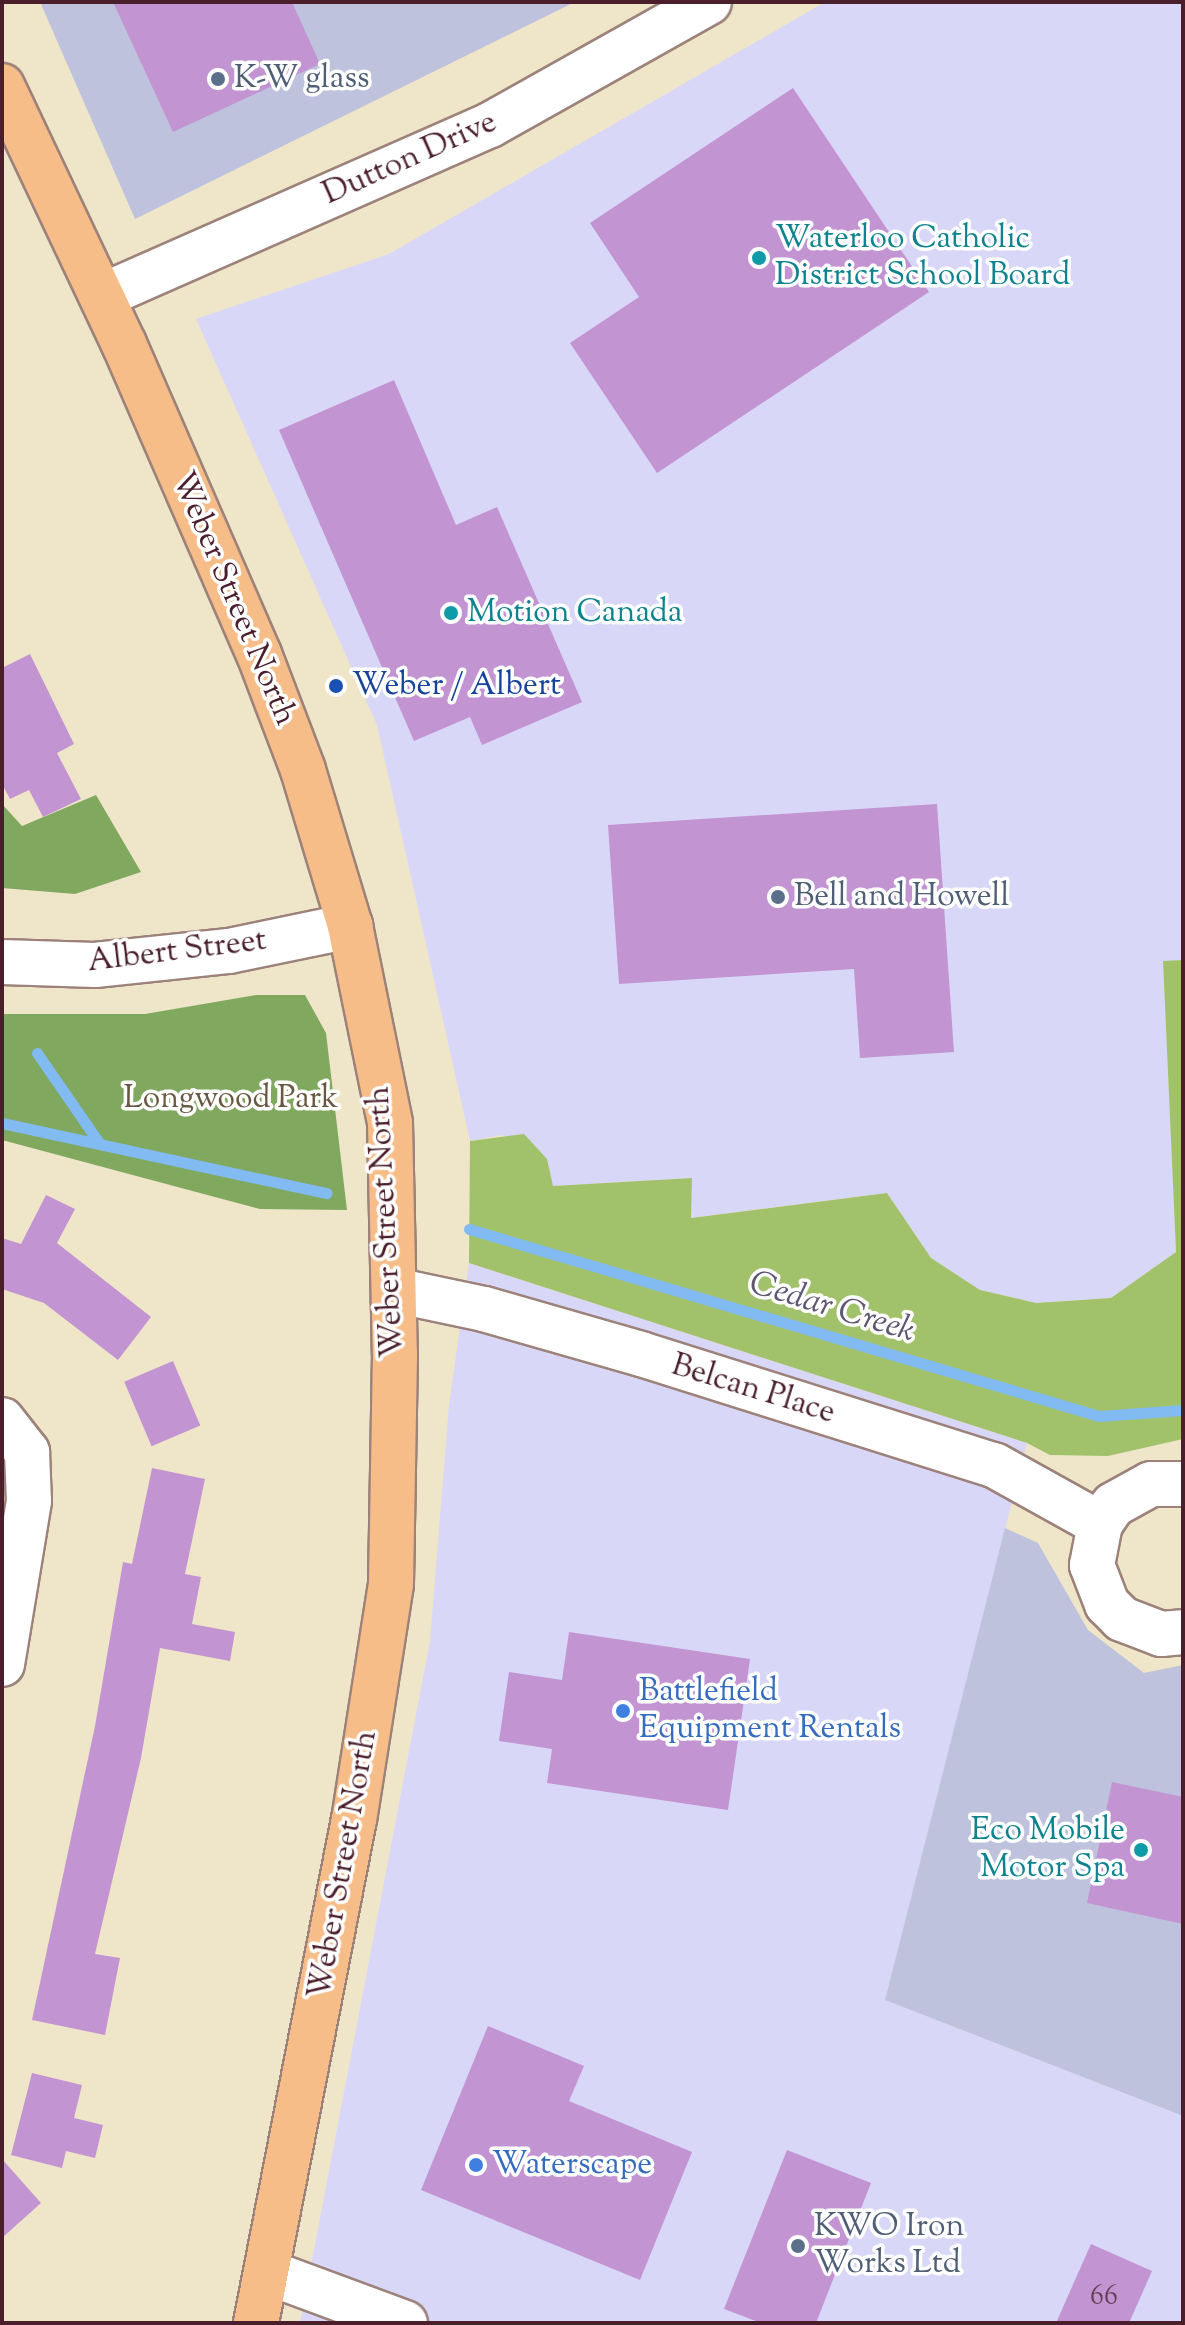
<!DOCTYPE html>
<html>
<head>
<meta charset="utf-8">
<style>
  body { margin:0 }
  #map { position:relative; width:1185px; height:2325px; overflow:hidden; background:#efe6c9; font-family:"Sorts Mill Goudy",serif }
  div>[style] { position:absolute }
  .built>* { inset:0; background:#d8d7f8 }
  .industrial>* { inset:0; background:#bfc2dd }
  .green>* { inset:0; background:#a1c26b }
  .forest>* { inset:0; background:#80a85f }
  .stream>* { height:11px; margin:-5.5px; padding:0 5.5px; transform-origin:5.5px; border-radius:5.5px; background:#82baf2 }
  .building>* { inset:0; background:#c394d2; transform-origin:0 0 }
  .roads { filter:drop-shadow(2px 0 #9c827a) drop-shadow(-2px 0 #9c827a) drop-shadow(0 2px #9c827a) drop-shadow(0 -2px #9c827a) }
  .minor>* { height:44px; margin:-22px; padding:0 22px; transform-origin:22px; border-radius:22px; background:#fff }
  .major>* { height:44px; margin:-22px; padding:0 22px; transform-origin:22px; border-radius:22px; background:#f7bd88 }
  .dots>* { width:22px; height:22px; translate:-50% -50%; box-sizing:border-box; border:4px solid #fff; border-radius:50% }
  span { translate:-50% -50%; white-space:nowrap; text-align:center; line-height:1.15; -webkit-text-stroke:7px #fff; paint-order:stroke }
  .number-label { font-size:28px; color:#683c55 }
  .number-label span { -webkit-text-stroke-width:0 }
  .service-label { font-size:32px; color:#4e5e75 }
  .left { translate:0 -50%; text-align:left }
  .street-label { font-size:32px; color:#4a1f2b }
  .culture-label { font-size:32px; color:#0d838f }
  .right { translate:-100% -50%; text-align:right }
  .transit-label { font-size:32px; color:#164399 }
  .park-label { font-size:32px; color:#685841 }
  .shop-label { font-size:32px; color:#366cbe }
  .water-label { font-size:34px; color:#5e5571; font-style:italic }
  .frame { position:absolute; inset:0; border:4px solid #4a1f2b; pointer-events:none }
</style>
</head>
<body>
<div id="map">
  <div class="built">
    <i style="clip-path:polygon(825px 2px,1183px 2px,1183px 960px,1163px 962px,1176px 1252px,1111px 1298px,1036px 1303px,980px 1290px,931px 1258px,887px 1193px,690px 1218px,692px 1178px,553px 1186px,546px 1159px,502px 1135px,470px 1141px,377px 725px,196px 319px,389px 254px)"></i>
    <i style="clip-path:polygon(469px 1263px,1027px 1443px,885px 2000px,1183px 2116px,1183px 2323px,300px 2323px,430px 1641px,449px 1405px)"></i>
  </div>
  <div class="industrial">
    <i style="clip-path:polygon(40px 2px,575px 2px,135px 219px)"></i>
    <i style="clip-path:polygon(1005px 1528px,1038px 1543px,1088px 1630px,1144px 1673px,1183px 1665px,1183px 2116px,885px 2000px)"></i>
  </div>
  <div class="green">
    <i style="clip-path:polygon(1183px 960px,1183px 1439px,1108px 1456px,1050px 1455px,1027px 1443px,469px 1263px,470px 1141px,524px 1134px,547px 1159px,553px 1186px,692px 1178px,691px 1218px,887px 1193px,931px 1258px,980px 1290px,1036px 1303px,1111px 1298px,1176px 1252px,1163px 961px)"></i>
  </div>
  <div class="forest">
    <i style="clip-path:polygon(96px 795px,141px 872px,75px 894px,2px 888px,2px 804px,22px 826px)"></i>
    <i style="clip-path:polygon(256px 995px,305px 995px,326px 1033px,347px 1210px,260px 1209px,2px 1140px,2px 1014px,145px 1014px)"></i>
  </div>
  <div class="stream">
    <i style="left:37px;top:1053px;width:109px;rotate:55.4deg"></i>
    <i style="left:2px;top:1123px;width:332px;rotate:12.2deg"></i>
    <i style="left:469px;top:1229px;width:657px;rotate:16.53deg"></i>
    <i style="left:1099px;top:1416px;width:84px;rotate:-4.1deg"></i>
  </div>
  <div class="building">
    <i style="clip-path:polygon(113px 2px,292px 2px,320px 64px,173px 132px)"></i>
    <i style="clip-path:polygon(793px 88px,929px 292px,657px 473px,570px 343px,639px 297px,590px 223px)"></i>
    <i style="clip-path:polygon(394px 380px,456px 525px,497px 507px,582px 702px,482px 745px,470px 717px,414px 741px,279px 430px)"></i>
    <i style="clip-path:polygon(30px 654px,74px 744px,57px 753px,81px 799px,43px 817px,29px 790px,10px 799px,2px 784px,2px 668px)"></i>
    <i style="clip-path:polygon(937px 804px,954px 1052px,860px 1058px,854px 969px,619px 984px,608px 825px)"></i>
    <i style="clip-path:polygon(46px 1195px,75px 1209px,57px 1243px,151px 1317px,118px 1360px,44px 1303px,2px 1289px,2px 1238px,21px 1244px)"></i>
    <i style="left:173px;top:1361px;width:70px;height:53px;rotate:67deg"></i>
    <i style="clip-path:polygon(152px 1468px,205px 1479px,185px 1574px,201px 1577px,192px 1624px,235px 1632px,230px 1661px,160px 1648px,141px 1758px,95px 1954px,120px 1958px,105px 2035px,32px 2020px,95px 1726px,123px 1562px,132px 1564px)"></i>
    <i style="clip-path:polygon(569px 1632px,750px 1659px,728px 1810px,547px 1783px,552px 1749px,499px 1741px,509px 1672px,562px 1680px)"></i>
    <i style="clip-path:polygon(1112px 1782px,1183px 1797px,1183px 1924px,1087px 1903px)"></i>
    <i style="clip-path:polygon(488px 2026px,584px 2066px,569px 2101px,692px 2152px,640px 2280px,421px 2190px)"></i>
    <i style="clip-path:polygon(32px 2073px,82px 2085px,74px 2118px,103px 2125px,95px 2158px,66px 2151px,62px 2168px,11px 2155px)"></i>
    <i style="clip-path:polygon(787px 2150px,871px 2183px,816px 2323px,761px 2323px,724px 2309px)"></i>
    <i style="clip-path:polygon(2px 2159px,41px 2203px,2px 2238px)"></i>
    <i style="clip-path:polygon(1091px 2244px,1152px 2271px,1129px 2323px,1056px 2323px)"></i>
  </div>
  <div class="roads">
    <div class="minor">
      <i style="left:102px;top:296px;width:424px;rotate:-23.8deg"></i>
      <i style="left:490px;top:125px;width:251px;rotate:-29.3deg"></i>
      <i style="left:2px;top:962px;width:93px;rotate:1.8deg"></i>
      <i style="left:95px;top:965px;width:135px;rotate:-6deg"></i>
      <i style="left:229px;top:951px;width:124px;rotate:-11.7deg"></i>
      <i style="left:394px;top:1290px;width:92px;rotate:11.9deg"></i>
      <i style="left:484px;top:1309px;width:163px;rotate:16deg"></i>
      <i style="left:641px;top:1354px;width:370px;rotate:17.5deg"></i>
      <i style="left:994px;top:1465px;width:121px;rotate:29.1deg"></i>
      <i style="left:2px;top:1420px;width:41px;rotate:52deg"></i>
      <i style="left:27px;top:1452px;width:49px;rotate:87.7deg"></i>
      <i style="left:29px;top:1501px;width:165px;rotate:99.4deg"></i>
      <i style="left:1183px;top:1484px;width:32px;rotate:180deg"></i>
      <i style="left:1151px;top:1484px;width:43px;rotate:151.1deg"></i>
      <i style="left:1113px;top:1505px;width:23px;rotate:124deg"></i>
      <i style="left:1100px;top:1524px;width:42px;rotate:101deg"></i>
      <i style="left:1092px;top:1565px;width:42px;rotate:69deg"></i>
      <i style="left:1107px;top:1604px;width:21px;rotate:45deg"></i>
      <i style="left:1122px;top:1619px;width:42px;rotate:21deg"></i>
      <i style="left:1161px;top:1634px;width:22px;rotate:-5deg"></i>
      <i style="left:267px;top:2272px;width:147px;rotate:20.3deg"></i>
    </div>
    <div class="major">
      <i style="left:2px;top:86px;width:285px;rotate:64.7deg"></i>
      <i style="left:124px;top:344px;width:338px;rotate:66.5deg"></i>
      <i style="left:259px;top:654px;width:124px;rotate:69.2deg"></i>
      <i style="left:303px;top:770px;width:163px;rotate:73.2deg"></i>
      <i style="left:350px;top:926px;width:201px;rotate:78.5deg"></i>
      <i style="left:390px;top:1123px;width:231px;rotate:88.8deg"></i>
      <i style="left:395px;top:1354px;width:230px;rotate:91deg"></i>
      <i style="left:391px;top:1584px;width:238px;rotate:98.9deg"></i>
      <i style="left:354px;top:1819px;width:513px;rotate:101deg"></i>
    </div>
  </div>
  <div class="dots">
    <i style="left:218px;top:79px;background:#5c6f8a"></i>
    <i style="left:759px;top:258px;background:#0f9aa8"></i>
    <i style="left:451px;top:613px;background:#0f9aa8"></i>
    <i style="left:336px;top:686px;background:#1a4fb4"></i>
    <i style="left:778px;top:897px;background:#5c6f8a"></i>
    <i style="left:623px;top:1711px;background:#3f7fe0"></i>
    <i style="left:1141px;top:1850px;background:#0f9aa8"></i>
    <i style="left:476px;top:2165px;background:#3f7fe0"></i>
    <i style="left:798px;top:2246px;background:#5c6f8a"></i>
  </div>
  <div class="number-label">
    <span style="left:1104px;top:2297px">66</span>
  </div>
  <div class="service-label">
    <span class="left" style="left:234px;top:79px">K-W glass</span>
    <span class="left" style="left:794px;top:897px">Bell and Howell</span>
    <span class="left" style="left:814px;top:2246px">KWO Iron<br>Works Ltd</span>
  </div>
  <div class="street-label">
    <span style="left:410px;top:159px;rotate:-24deg">Dutton Drive</span>
    <span style="left:233px;top:599px;rotate:67deg">Weber Street North</span>
    <span style="left:177px;top:952px;rotate:-7deg">Albert Street</span>
    <span style="left:387px;top:1222px;rotate:-93deg">Weber Street North</span>
    <span style="left:753px;top:1390px;rotate:17deg">Belcan Place</span>
    <span style="left:344px;top:1865px;rotate:-80deg">Weber Street North</span>
  </div>
  <div class="culture-label">
    <span class="left" style="left:775px;top:258px">Waterloo Catholic<br>District School Board</span>
    <span class="left" style="left:467px;top:613px">Motion Canada</span>
    <span class="right" style="left:1125px;top:1850px">Eco Mobile<br>Motor Spa</span>
  </div>
  <div class="transit-label">
    <span class="left" style="left:352px;top:686px">Weber / Albert</span>
  </div>
  <div class="park-label">
    <span style="left:231px;top:1099px">Longwood Park</span>
  </div>
  <div class="shop-label">
    <span class="left" style="left:639px;top:1711px">Battlefield<br>Equipment Rentals</span>
    <span class="left" style="left:492px;top:2165px">Waterscape</span>
  </div>
  <div class="water-label">
    <span style="left:832px;top:1308px;rotate:17deg">Cedar Creek</span>
  </div>
  <div class="frame"></div>
</div>
</body>
</html>
